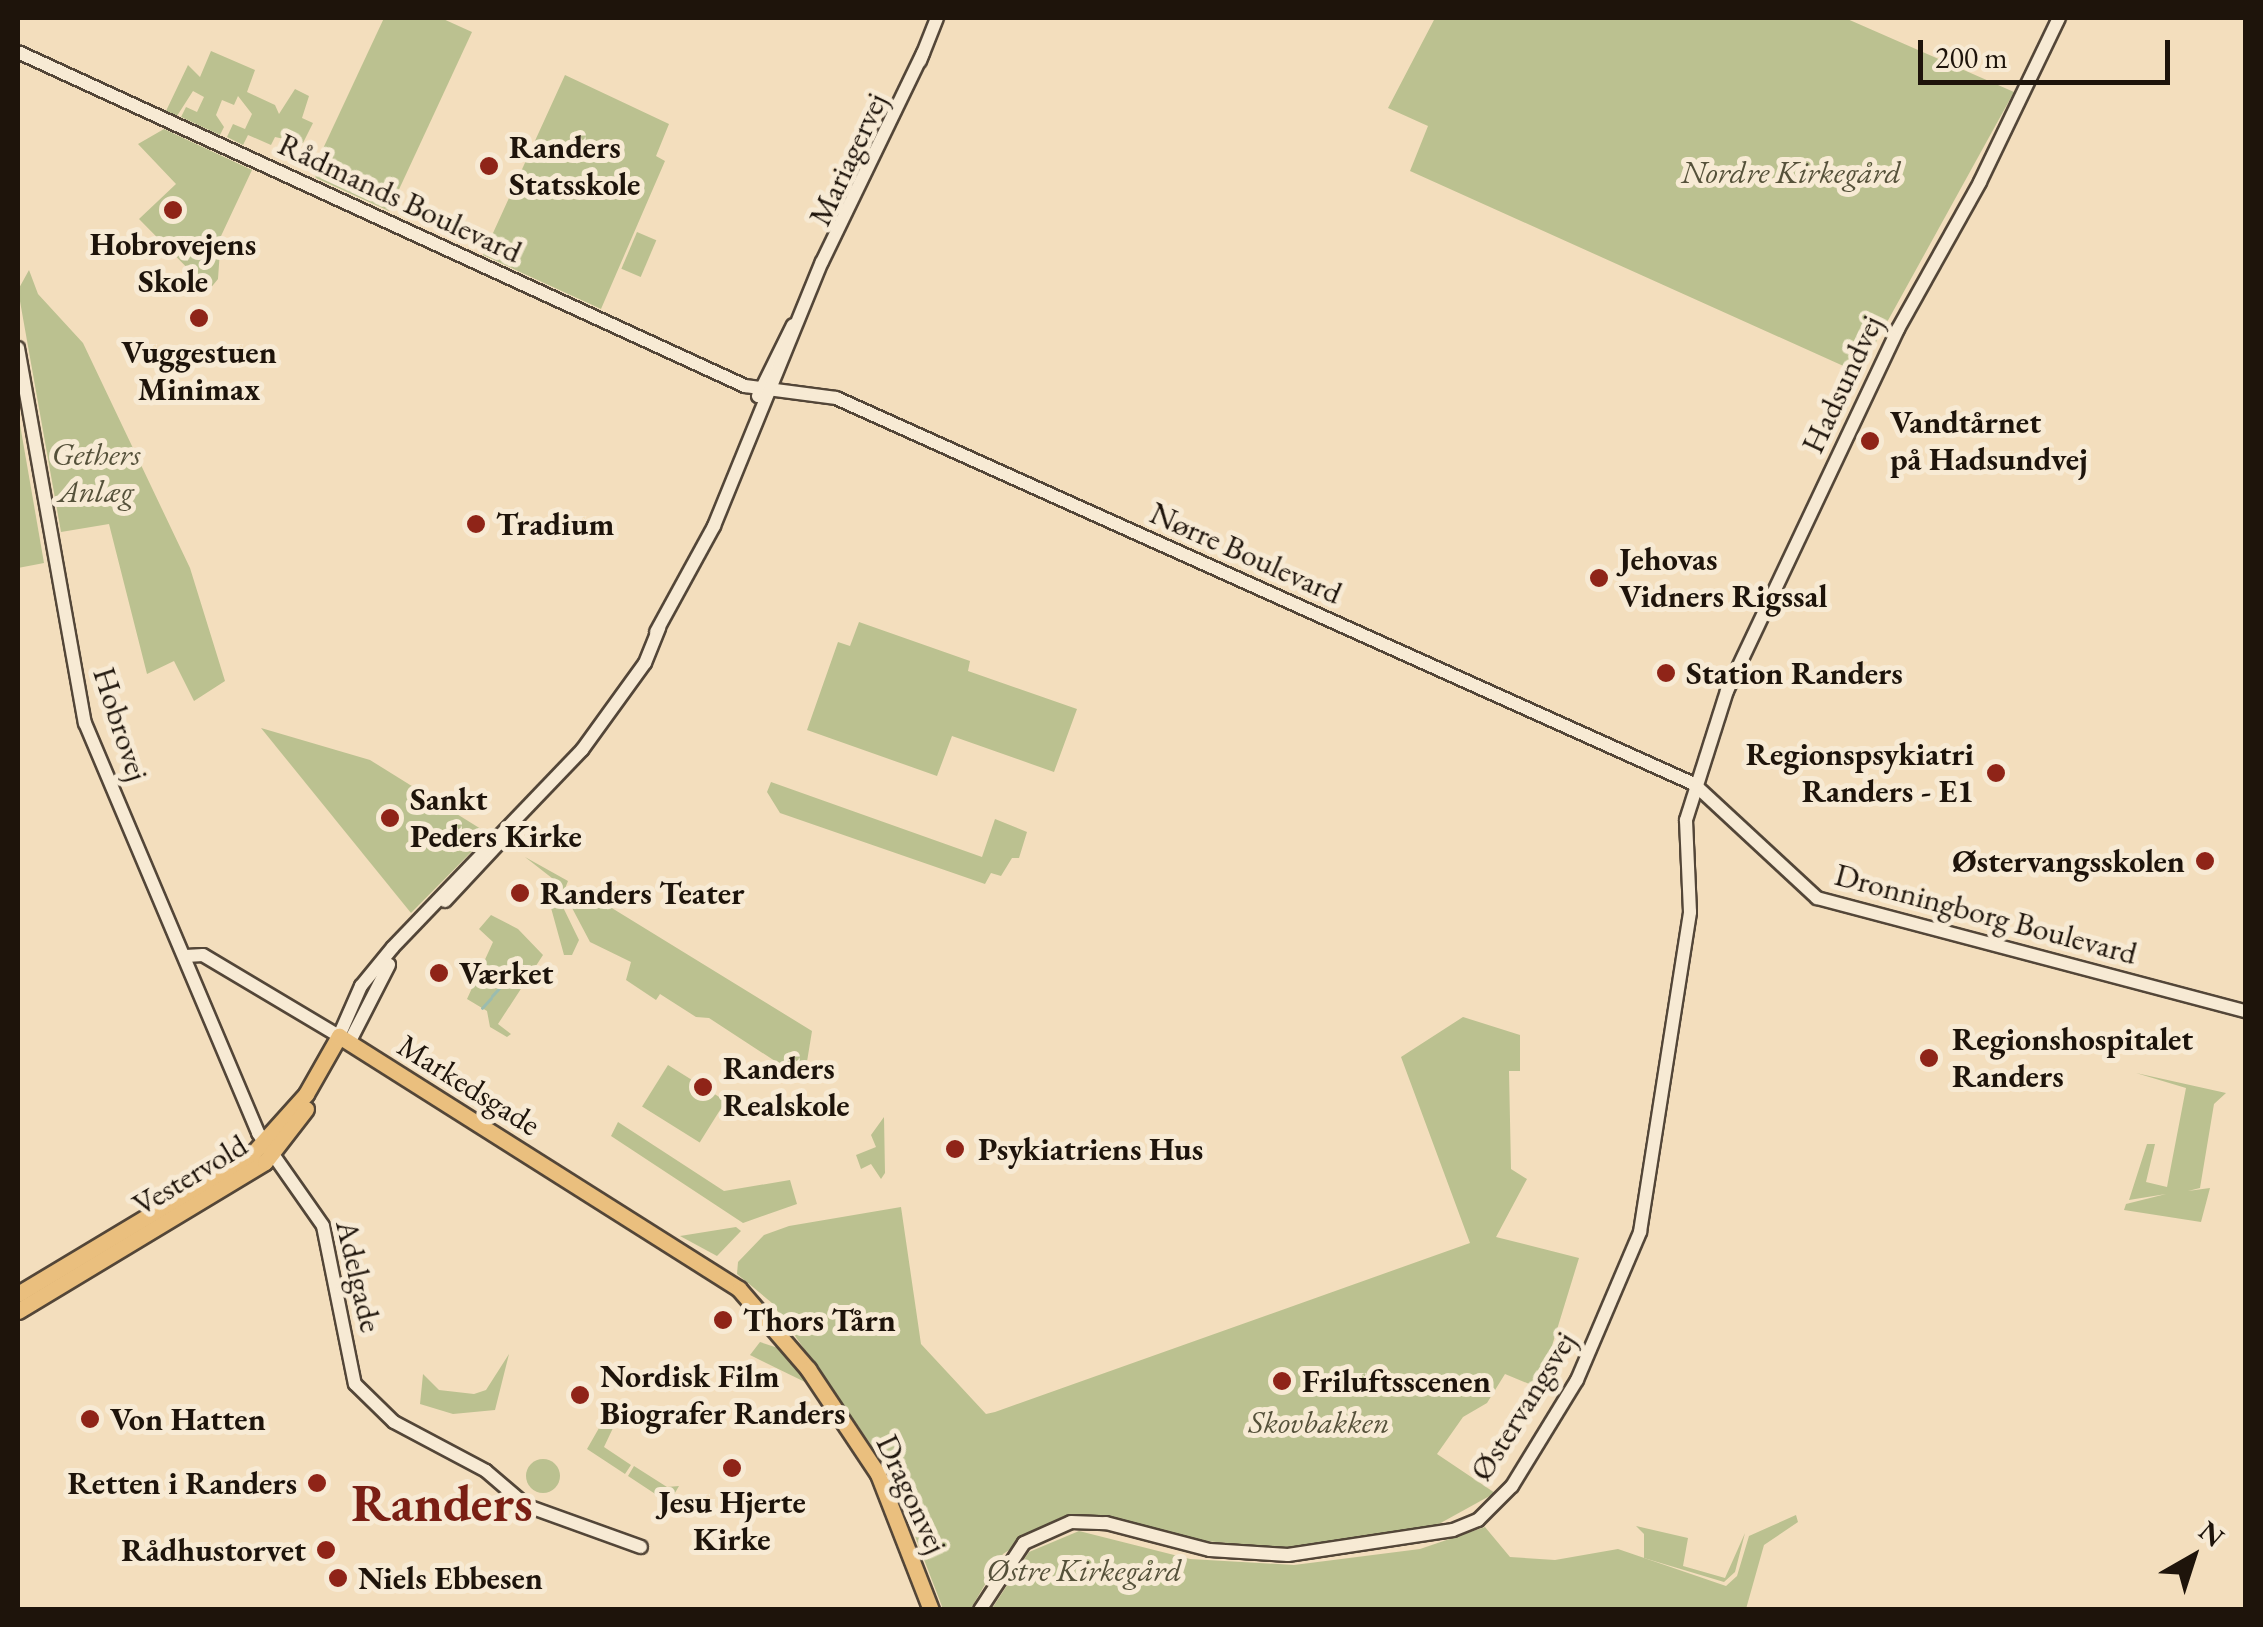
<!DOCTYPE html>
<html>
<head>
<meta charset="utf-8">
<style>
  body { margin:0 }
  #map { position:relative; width:2263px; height:1627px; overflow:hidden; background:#f3debd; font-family:"EB Garamond",serif }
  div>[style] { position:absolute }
  .green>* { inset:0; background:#bbc190; transform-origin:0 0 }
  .round { border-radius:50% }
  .stream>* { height:2.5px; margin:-1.25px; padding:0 1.25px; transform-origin:1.25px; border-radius:1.25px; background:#9bbcaf }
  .roads { filter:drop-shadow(2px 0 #534638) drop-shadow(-2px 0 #534638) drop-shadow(0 2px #534638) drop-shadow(0 -2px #534638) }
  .minor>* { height:12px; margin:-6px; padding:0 6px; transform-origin:6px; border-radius:6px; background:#f7ead4 }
  .major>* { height:15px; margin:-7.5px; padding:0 7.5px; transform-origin:7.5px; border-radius:7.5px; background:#eabf7e }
  .dots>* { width:28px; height:28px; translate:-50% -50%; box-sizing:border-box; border:5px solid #f7ead4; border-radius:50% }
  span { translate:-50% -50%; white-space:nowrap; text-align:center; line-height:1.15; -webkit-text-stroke:10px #f7ead4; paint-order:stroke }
  .poi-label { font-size:32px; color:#1e140b; font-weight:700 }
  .left { translate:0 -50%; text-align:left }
  .right { translate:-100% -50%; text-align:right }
  .street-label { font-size:32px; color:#1e140b }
  .park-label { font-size:32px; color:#55513a; font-style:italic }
  .town-label { font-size:52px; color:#7a1f14; font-weight:700 }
  .frame { position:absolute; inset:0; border:20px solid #1e140b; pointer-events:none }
  .north { position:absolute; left:2143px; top:1507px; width:100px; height:100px; -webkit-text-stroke:8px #f7ead4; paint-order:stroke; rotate:39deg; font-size:28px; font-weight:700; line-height:40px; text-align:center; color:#1e140b }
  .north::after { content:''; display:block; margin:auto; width:35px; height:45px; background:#1e140b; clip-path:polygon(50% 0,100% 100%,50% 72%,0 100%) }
  .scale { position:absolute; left:1918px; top:40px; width:252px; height:45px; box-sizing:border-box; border:5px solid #1e140b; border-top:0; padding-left:12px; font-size:30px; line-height:35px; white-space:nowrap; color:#1e140b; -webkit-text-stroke:8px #f7ead4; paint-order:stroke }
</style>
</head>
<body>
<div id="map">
  <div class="green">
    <i style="clip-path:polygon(384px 18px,441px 18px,472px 32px,389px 211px,316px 178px,313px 170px)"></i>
    <i style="clip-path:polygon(1435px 18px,1845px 18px,2014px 92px,1859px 373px,1410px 171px,1428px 126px,1388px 108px)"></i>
    <i style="clip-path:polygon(211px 51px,255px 70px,247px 92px,275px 105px,279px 114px,295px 89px,309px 96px,302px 118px,313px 123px,303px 143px,275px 137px,271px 145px,248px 135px,243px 145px,227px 137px,233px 124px,245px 129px,252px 114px,238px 96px,234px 105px,222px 100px,216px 115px,224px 127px,220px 135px,181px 117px,186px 107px,197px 112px,204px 97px,193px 91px,177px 116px,166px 111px,188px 65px,200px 77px)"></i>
    <i style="clip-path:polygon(565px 75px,669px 124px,656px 156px,665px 161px,601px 309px,483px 255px)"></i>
    <i style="clip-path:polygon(164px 129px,252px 170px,221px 236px,218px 279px,209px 290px,139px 219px,176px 184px,138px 144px)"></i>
    <i style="left:637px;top:232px;width:21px;height:40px;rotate:23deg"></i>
    <i style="clip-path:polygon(29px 270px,38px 294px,83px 343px,190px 568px,225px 681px,194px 701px,174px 661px,147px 674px,109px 524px,61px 532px,18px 290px)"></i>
    <i style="clip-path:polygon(18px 413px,44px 563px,18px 568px)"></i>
    <i style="clip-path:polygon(859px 622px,970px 661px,968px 671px,1077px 709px,1054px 772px,952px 736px,937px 776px,807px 730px,838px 642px,850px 646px)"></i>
    <i style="clip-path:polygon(261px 728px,370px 760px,489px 834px,411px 913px)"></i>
    <i style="clip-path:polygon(771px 782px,982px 857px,995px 819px,1027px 832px,1019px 858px,1012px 858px,1001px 876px,991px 873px,985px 884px,780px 813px,767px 792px)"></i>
    <i style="clip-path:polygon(525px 857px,568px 881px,560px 901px,579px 940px,572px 955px,564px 955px,548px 897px,557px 882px)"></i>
    <i style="clip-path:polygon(576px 886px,812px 1031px,804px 1080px,709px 1018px,696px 1017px,660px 994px,656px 1000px,626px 980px,631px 962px,590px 942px,571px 906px)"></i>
    <i style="clip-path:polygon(491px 915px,518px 929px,543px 955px,498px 1024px,511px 1034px,507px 1037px,490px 1027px,487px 1011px,467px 999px,493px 942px,479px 929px)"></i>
    <i style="clip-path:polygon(1463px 1017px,1520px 1035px,1520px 1071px,1509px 1071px,1511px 1169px,1527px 1179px,1496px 1237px,1579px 1258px,1539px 1388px,1505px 1374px,1487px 1403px,1463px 1417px,1437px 1454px,1495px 1493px,1437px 1525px,1284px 1548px,1194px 1540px,1108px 1517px,1059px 1518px,1003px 1554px,970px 1610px,943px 1609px,903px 1505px,870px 1443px,772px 1303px,737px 1274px,738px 1262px,764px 1235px,789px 1226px,901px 1207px,921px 1344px,986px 1414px,995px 1412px,1470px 1243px,1401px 1057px)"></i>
    <i style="left:668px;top:1065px;width:68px;height:49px;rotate:32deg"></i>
    <i style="clip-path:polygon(2136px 1073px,2226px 1093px,2214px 1104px,2200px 1188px,2188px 1191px,2210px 1188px,2201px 1222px,2124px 1210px,2126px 1204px,2166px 1194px,2129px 1200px,2147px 1144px,2155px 1144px,2146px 1182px,2167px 1187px,2186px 1088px)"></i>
    <i style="clip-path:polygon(884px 1117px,885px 1173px,881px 1179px,871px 1164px,861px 1169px,856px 1155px,876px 1147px,871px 1135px)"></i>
    <i style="clip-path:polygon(618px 1122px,724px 1191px,790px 1180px,797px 1204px,743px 1223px,611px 1136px)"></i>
    <i style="clip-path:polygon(736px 1227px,741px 1231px,717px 1256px,680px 1236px)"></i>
    <i style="clip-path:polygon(760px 1342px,781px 1349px,807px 1383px,750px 1355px)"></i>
    <i style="clip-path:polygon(509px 1354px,495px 1410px,453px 1414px,420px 1404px,423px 1374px,439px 1390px,474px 1394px,486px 1390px)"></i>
    <i style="clip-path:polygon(603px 1421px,613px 1428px,604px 1447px,631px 1465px,625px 1474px,587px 1449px)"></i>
    <i class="round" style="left:526px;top:1459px;width:34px;height:34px"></i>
    <i style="clip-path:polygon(634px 1466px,667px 1487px,679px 1486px,669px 1503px,628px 1476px)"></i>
    <i style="clip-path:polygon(1796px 1515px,1798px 1522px,1764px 1545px,1746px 1609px,991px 1610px,1029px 1552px,1079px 1531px,1190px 1559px,1294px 1565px,1420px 1549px,1485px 1527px,1510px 1557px,1555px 1560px,1618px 1549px,1726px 1586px,1737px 1576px,1749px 1536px)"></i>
    <i style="clip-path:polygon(1636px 1526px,1688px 1538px,1683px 1566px,1725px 1578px,1745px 1533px,1735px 1572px,1724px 1582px,1644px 1558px,1644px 1534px)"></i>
  </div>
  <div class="stream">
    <i style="left:492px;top:996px;width:13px;rotate:-48deg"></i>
    <i style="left:482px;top:1008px;width:13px;rotate:-48deg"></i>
  </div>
  <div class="roads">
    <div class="minor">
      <i style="left:18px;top:52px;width:800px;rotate:24.68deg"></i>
      <i style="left:745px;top:386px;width:92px;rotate:7.5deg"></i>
      <i style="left:836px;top:398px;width:941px;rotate:24.22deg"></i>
      <i style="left:1694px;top:784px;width:168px;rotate:42.8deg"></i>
      <i style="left:1817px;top:898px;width:444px;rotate:14.8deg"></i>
      <i style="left:920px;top:61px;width:46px;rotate:-68.4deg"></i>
      <i style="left:18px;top:348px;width:381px;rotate:79.9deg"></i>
      <i style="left:85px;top:723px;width:445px;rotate:67.1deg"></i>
      <i style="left:258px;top:1133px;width:113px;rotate:55deg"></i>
      <i style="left:323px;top:1226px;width:161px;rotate:78.6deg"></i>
      <i style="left:355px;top:1384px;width:54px;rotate:44.3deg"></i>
      <i style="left:394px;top:1422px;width:104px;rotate:28deg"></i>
      <i style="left:486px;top:1471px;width:54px;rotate:40.5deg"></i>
      <i style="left:527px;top:1506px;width:121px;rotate:19.8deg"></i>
      <i style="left:758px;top:396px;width:79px;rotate:-63.8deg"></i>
      <i style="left:656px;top:632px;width:121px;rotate:-61.3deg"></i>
      <i style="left:714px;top:526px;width:285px;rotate:-67.8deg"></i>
      <i style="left:822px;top:262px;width:232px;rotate:-64.2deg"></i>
      <i style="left:445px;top:901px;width:79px;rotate:-47deg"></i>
      <i style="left:186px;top:956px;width:17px;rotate:-3deg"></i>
      <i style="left:203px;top:955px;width:158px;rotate:30.8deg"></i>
      <i style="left:339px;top:1036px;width:55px;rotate:-66.3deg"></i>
      <i style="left:361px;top:986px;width:50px;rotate:-50.6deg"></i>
      <i style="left:393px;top:947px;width:273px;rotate:-46.2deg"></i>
      <i style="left:582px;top:750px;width:107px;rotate:-54.1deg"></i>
      <i style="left:645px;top:663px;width:38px;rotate:-68deg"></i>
      <i style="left:349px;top:1043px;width:88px;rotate:-62.9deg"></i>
      <i style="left:980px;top:1610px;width:80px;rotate:-56.7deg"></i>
      <i style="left:1024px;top:1543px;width:51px;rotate:-24.1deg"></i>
      <i style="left:1071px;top:1522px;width:35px;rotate:2deg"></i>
      <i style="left:1106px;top:1523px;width:107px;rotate:14.6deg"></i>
      <i style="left:1210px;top:1550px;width:78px;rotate:3.7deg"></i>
      <i style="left:1288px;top:1555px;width:167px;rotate:-8.6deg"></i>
      <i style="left:1453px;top:1530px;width:27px;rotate:-22deg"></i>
      <i style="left:1478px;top:1520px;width:48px;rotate:-45deg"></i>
      <i style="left:1512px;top:1486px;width:124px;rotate:-58.5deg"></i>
      <i style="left:1577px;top:1380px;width:161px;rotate:-66.9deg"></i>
      <i style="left:1640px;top:1232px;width:324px;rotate:-81.1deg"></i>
      <i style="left:1690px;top:912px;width:92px;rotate:-92.5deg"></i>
      <i style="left:1686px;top:820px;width:135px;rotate:-72.4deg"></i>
      <i style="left:1727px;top:691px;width:400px;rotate:-64.7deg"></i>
      <i style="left:1898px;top:329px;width:168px;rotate:-60.8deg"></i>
      <i style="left:1980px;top:182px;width:182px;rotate:-64.3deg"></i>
    </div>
    <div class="major">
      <i style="left:18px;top:1294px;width:275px;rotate:-31deg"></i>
      <i style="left:254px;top:1152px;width:78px;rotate:-48.1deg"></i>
      <i style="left:306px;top:1094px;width:67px;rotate:-60.4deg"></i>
      <i style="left:339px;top:1036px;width:473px;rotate:32.3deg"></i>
      <i style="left:739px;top:1289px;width:106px;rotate:49.2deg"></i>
      <i style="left:808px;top:1369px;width:126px;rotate:56.3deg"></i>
      <i style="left:878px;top:1474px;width:146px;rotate:68.7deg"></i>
      <i style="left:18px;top:1311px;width:288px;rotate:-31.1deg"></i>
      <i style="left:265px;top:1162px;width:67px;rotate:-52.3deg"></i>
    </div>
  </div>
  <div class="dots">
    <i style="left:489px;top:166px;background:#8f2418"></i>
    <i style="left:173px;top:210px;background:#8f2418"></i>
    <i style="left:199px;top:318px;background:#8f2418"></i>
    <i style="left:1870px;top:441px;background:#8f2418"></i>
    <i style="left:476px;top:524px;background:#8f2418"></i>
    <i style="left:1599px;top:578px;background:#8f2418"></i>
    <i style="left:1666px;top:673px;background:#8f2418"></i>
    <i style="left:1996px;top:773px;background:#8f2418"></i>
    <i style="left:390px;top:818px;background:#8f2418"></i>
    <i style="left:2205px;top:861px;background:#8f2418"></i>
    <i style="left:520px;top:893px;background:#8f2418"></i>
    <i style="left:439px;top:973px;background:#8f2418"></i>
    <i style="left:1929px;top:1058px;background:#8f2418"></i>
    <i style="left:703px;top:1087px;background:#8f2418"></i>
    <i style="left:955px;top:1149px;background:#8f2418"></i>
    <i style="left:723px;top:1320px;background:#8f2418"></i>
    <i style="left:1282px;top:1381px;background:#8f2418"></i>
    <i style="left:580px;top:1395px;background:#8f2418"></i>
    <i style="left:90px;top:1419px;background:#8f2418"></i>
    <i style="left:732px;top:1468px;background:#8f2418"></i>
    <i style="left:317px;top:1483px;background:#8f2418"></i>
    <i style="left:326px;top:1550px;background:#8f2418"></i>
    <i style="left:338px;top:1578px;background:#8f2418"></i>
  </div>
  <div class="poi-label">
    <span class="left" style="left:509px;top:166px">Randers<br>Statsskole</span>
    <span style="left:173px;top:263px">Hobrovejens<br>Skole</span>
    <span style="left:199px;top:371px">Vuggestuen<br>Minimax</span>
    <span class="left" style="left:1890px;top:441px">Vandtårnet<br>på Hadsundvej</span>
    <span class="left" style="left:496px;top:524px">Tradium</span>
    <span class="left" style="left:1619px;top:578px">Jehovas<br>Vidners Rigssal</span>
    <span class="left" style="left:1686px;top:673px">Station Randers</span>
    <span class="right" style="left:1974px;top:773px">Regionspsykiatri<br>Randers - E1</span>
    <span class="left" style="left:410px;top:818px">Sankt<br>Peders Kirke</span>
    <span class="right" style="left:2185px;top:861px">Østervangsskolen</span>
    <span class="left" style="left:540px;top:893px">Randers Teater</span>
    <span class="left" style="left:459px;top:973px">Værket</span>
    <span class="left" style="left:1952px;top:1058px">Regionshospitalet<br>Randers</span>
    <span class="left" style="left:723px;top:1087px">Randers<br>Realskole</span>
    <span class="left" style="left:978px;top:1149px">Psykiatriens Hus</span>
    <span class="left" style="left:743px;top:1320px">Thors Tårn</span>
    <span class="left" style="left:600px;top:1395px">Nordisk Film<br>Biografer Randers</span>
    <span class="left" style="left:1302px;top:1381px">Friluftsscenen</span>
    <span class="left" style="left:110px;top:1419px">Von Hatten</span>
    <span class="right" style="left:297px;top:1483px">Retten i Randers</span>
    <span style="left:732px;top:1521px">Jesu Hjerte<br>Kirke</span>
    <span class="right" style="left:306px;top:1550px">Rådhustorvet</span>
    <span class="left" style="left:358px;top:1578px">Niels Ebbesen</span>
  </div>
  <div class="street-label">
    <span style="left:848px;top:159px;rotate:-65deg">Mariagervej</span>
    <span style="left:400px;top:198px;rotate:25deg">Rådmands Boulevard</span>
    <span style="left:1842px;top:384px;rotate:-65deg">Hadsundvej</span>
    <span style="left:1246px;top:553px;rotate:24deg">Nørre Boulevard</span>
    <span style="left:121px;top:724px;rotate:72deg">Hobrovej</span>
    <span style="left:1986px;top:914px;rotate:15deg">Dronningborg Boulevard</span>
    <span style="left:469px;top:1085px;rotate:32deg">Markedsgade</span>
    <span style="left:190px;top:1175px;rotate:-31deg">Vestervold</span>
    <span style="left:359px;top:1276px;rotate:77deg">Adelgade</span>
    <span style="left:1523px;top:1406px;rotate:-58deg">Østervangsvej</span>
    <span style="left:912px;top:1494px;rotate:65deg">Dragonvej</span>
  </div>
  <div class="park-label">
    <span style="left:1791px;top:172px">Nordre Kirkegård</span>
    <span style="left:96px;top:473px">Gethers<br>Anlæg</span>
    <span style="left:1319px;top:1422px">Skovbakken</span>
    <span style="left:1084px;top:1570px">Østre Kirkegård</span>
  </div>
  <div class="town-label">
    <span style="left:442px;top:1503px">Randers</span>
  </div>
  <div class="frame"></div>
  <div class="north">N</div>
  <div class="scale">200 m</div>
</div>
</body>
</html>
